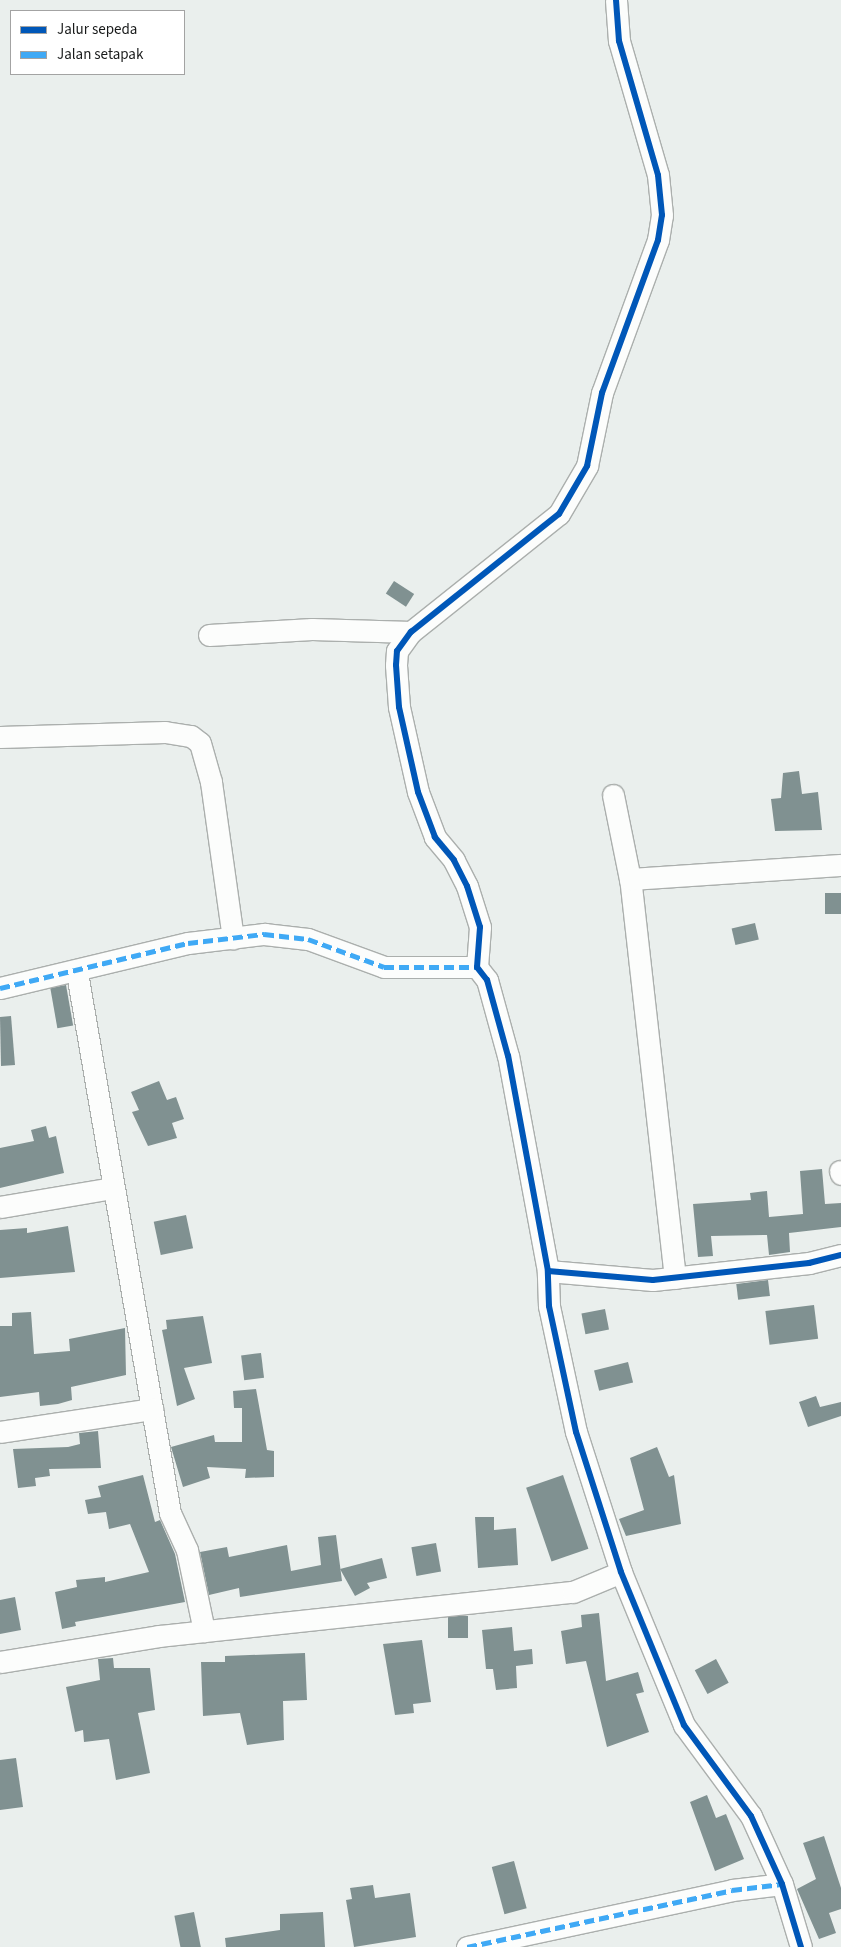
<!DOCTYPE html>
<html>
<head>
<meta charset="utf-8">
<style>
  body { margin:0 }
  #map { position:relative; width:841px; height:1947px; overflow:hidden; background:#eaefed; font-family:"Source Sans 3",sans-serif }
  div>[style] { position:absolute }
  .building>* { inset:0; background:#809191; transform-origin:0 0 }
  .roads { filter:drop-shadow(1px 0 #abafad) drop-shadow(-1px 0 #abafad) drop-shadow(0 1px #abafad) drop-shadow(0 -1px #abafad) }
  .minor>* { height:21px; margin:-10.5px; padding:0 10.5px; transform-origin:10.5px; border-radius:10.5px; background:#fcfdfc }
  .quiet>* { height:5px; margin-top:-2.5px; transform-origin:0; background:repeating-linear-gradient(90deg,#3fa9f5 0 10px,transparent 0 15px) }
  .cycleway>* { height:6px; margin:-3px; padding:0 3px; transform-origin:3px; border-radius:3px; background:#0057b8 }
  span { translate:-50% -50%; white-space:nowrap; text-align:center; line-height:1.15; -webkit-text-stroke:5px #fff; paint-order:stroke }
  .legend { position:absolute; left:10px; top:10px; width:175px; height:65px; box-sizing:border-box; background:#fff; border:1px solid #a3a3a3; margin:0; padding:6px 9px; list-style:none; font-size:15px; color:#181a1a }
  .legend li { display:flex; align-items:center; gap:10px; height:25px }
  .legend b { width:25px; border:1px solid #a3a3a3 }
</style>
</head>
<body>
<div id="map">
  <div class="building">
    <i style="left:394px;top:581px;width:24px;height:15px;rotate:33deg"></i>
    <i style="clip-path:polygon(799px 771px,802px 794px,818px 792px,822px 830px,775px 831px,771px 799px,781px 798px,783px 773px)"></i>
    <i style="left:825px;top:893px;width:16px;height:21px"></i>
    <i style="left:755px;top:923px;width:17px;height:24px;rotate:77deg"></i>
    <i style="left:66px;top:985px;width:41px;height:16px;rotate:80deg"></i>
    <i style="clip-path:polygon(11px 1016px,15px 1065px,1px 1066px,0 1017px)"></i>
    <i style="clip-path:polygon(159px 1081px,167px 1100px,176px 1097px,184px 1119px,172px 1123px,177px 1138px,148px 1146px,132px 1112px,139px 1110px,131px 1092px)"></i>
    <i style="clip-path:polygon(46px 1126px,49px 1138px,56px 1136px,64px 1173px,0 1188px,0 1148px,34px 1141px,31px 1130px)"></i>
    <i style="clip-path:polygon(822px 1169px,825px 1204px,841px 1203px,841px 1227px,789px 1233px,790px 1252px,769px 1255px,767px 1235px,711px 1236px,713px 1256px,698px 1257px,693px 1204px,751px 1200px,750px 1193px,767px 1191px,769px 1217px,803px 1214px,800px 1171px)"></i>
    <i style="left:186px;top:1215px;width:34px;height:33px;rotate:78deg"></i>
    <i style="clip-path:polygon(68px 1226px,75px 1272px,0 1278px,0 1230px,27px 1228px,27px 1233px)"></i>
    <i style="left:768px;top:1280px;width:16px;height:32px;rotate:83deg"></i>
    <i style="left:814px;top:1305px;width:34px;height:49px;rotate:83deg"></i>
    <i style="left:605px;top:1309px;width:21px;height:24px;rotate:79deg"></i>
    <i style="clip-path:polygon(31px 1312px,34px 1354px,70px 1351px,69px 1339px,125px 1328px,126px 1375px,71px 1387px,72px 1400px,58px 1404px,40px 1406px,39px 1392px,0 1397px,0 1326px,12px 1326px,12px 1313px)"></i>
    <i style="clip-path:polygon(203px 1316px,212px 1363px,184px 1368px,195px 1399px,177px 1406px,162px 1330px,167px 1329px,166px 1320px)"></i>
    <i style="left:261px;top:1353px;width:25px;height:20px;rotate:83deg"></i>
    <i style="left:628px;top:1362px;width:21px;height:35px;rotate:76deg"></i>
    <i style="clip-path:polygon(256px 1389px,267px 1450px,274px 1451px,274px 1477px,245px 1478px,246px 1469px,207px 1467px,210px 1478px,183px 1487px,171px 1447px,214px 1435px,215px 1442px,242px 1442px,242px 1408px,234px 1408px,233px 1391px)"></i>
    <i style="clip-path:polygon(816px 1396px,820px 1407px,841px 1402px,841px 1416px,808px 1427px,799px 1402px)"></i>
    <i style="clip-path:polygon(98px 1431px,101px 1468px,49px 1469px,50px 1476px,35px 1478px,36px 1486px,18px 1488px,13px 1449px,68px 1447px,80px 1444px,79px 1433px)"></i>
    <i style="clip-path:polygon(657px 1447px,669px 1477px,674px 1475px,681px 1524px,626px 1536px,619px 1519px,644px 1510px,630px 1458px)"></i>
    <i style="clip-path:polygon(143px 1475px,155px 1522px,160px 1520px,175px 1554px,185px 1602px,75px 1622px,76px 1626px,62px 1629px,55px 1592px,77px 1587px,76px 1580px,105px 1577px,105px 1582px,149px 1572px,130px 1524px,109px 1529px,106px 1512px,88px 1514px,85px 1500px,101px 1497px,98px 1486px)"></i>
    <i style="left:563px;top:1475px;width:78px;height:39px;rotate:71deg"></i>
    <i style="clip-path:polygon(475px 1517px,494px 1517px,494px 1530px,516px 1528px,518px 1565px,478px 1568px)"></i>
    <i style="clip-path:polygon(336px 1535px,342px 1581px,240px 1597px,239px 1588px,209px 1595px,200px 1552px,227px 1547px,229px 1557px,287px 1545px,291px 1571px,321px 1565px,318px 1537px)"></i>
    <i style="left:436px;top:1543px;width:29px;height:25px;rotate:80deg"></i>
    <i style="clip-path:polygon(382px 1558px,387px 1578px,367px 1583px,370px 1588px,355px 1596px,340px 1569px)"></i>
    <i style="clip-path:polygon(15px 1597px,21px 1630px,0 1634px,0 1600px)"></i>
    <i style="clip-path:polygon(599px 1613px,606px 1681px,638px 1672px,644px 1692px,636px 1694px,649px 1732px,607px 1747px,586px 1661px,566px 1664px,561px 1631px,582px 1627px,581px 1615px)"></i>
    <i style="left:468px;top:1616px;width:22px;height:20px;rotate:90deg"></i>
    <i style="clip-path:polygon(512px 1627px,514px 1651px,532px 1649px,533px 1664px,516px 1666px,517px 1688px,496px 1690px,493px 1669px,486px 1669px,482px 1630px)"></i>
    <i style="clip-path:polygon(422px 1640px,431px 1702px,413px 1704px,414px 1713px,395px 1715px,383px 1644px)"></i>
    <i style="clip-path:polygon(305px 1653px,307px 1700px,283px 1701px,284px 1740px,247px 1745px,240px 1713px,203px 1716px,201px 1662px,225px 1662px,225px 1656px)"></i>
    <i style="clip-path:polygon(113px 1658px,114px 1668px,150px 1668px,155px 1710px,138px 1713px,150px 1773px,116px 1780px,109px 1739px,84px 1742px,83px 1730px,75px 1732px,66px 1687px,100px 1680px,98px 1659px)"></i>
    <i style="left:716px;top:1659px;width:27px;height:24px;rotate:62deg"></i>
    <i style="clip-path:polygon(16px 1758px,23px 1807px,0 1810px,0 1760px)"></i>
    <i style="clip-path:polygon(707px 1795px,716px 1818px,726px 1814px,744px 1859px,715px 1871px,690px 1802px)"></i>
    <i style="clip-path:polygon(824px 1836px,841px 1888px,841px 1909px,829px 1913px,836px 1933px,819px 1939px,797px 1889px,816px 1879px,803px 1843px)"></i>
    <i style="left:514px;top:1861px;width:49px;height:23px;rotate:75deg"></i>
    <i style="clip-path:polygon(373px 1885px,375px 1898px,410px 1893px,416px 1937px,354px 1947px,346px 1900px,352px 1899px,350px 1888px)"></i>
    <i style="left:194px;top:1912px;width:36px;height:20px;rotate:79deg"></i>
    <i style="clip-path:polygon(323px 1912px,325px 1947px,226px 1947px,225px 1938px,280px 1930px,280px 1914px)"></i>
  </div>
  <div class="roads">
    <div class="minor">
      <i style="left:209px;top:635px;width:103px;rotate:-3.3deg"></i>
      <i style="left:312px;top:629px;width:99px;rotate:1.7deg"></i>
      <i style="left:0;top:737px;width:165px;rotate:-1.7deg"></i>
      <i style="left:165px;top:732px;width:26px;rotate:9deg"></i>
      <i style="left:191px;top:736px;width:11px;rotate:38deg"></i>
      <i style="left:200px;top:743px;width:41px;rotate:74.2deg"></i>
      <i style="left:211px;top:782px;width:158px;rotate:82deg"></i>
      <i style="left:613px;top:795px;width:86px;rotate:78.6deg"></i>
      <i style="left:77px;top:973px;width:548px;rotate:80.23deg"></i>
      <i style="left:170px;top:1513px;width:41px;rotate:65.3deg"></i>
      <i style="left:187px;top:1550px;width:83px;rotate:78.1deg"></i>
      <i style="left:0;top:988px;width:193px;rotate:-13.5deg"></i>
      <i style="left:188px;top:943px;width:77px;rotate:-6.8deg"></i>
      <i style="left:264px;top:934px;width:44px;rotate:6.5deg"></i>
      <i style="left:308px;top:939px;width:81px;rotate:20.2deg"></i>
      <i style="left:384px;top:967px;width:93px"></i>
      <i style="left:840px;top:1171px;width:3px;rotate:72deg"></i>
      <i style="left:0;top:1207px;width:114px;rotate:-9.6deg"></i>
      <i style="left:548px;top:1271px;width:219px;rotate:-100.5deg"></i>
      <i style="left:508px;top:1056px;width:79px;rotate:-105.4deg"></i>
      <i style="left:487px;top:980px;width:16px;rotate:-128deg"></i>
      <i style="left:477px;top:967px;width:40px;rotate:-85.7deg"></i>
      <i style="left:480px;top:927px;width:43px;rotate:-107.6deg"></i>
      <i style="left:467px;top:886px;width:29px;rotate:-117deg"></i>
      <i style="left:454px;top:860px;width:30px;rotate:-130deg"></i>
      <i style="left:435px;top:837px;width:48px;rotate:-110.7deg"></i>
      <i style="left:418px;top:792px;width:87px;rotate:-102.6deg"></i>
      <i style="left:399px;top:707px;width:42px;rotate:-94.1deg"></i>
      <i style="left:396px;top:665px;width:14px;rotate:-86deg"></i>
      <i style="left:397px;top:651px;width:24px;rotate:-54deg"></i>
      <i style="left:411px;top:632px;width:189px;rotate:-38.6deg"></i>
      <i style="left:559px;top:514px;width:56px;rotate:-59.7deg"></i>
      <i style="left:587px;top:466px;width:75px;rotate:-78.4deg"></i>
      <i style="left:602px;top:393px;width:163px;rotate:-69.9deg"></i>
      <i style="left:658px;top:240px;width:25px;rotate:-81deg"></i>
      <i style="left:662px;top:215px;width:40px;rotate:-95.7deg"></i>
      <i style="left:658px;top:175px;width:140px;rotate:-106.2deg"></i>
      <i style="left:619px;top:41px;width:41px;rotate:-94.2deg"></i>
      <i style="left:675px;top:1278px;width:402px;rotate:-96.4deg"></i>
      <i style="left:630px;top:879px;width:211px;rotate:-3.8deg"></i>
      <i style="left:0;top:1432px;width:154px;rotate:-8.6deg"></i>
      <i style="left:0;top:1662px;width:161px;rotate:-9.3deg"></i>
      <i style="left:159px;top:1636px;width:416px;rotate:-6.1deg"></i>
      <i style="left:573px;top:1592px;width:52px;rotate:-22.6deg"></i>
      <i style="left:467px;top:1947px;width:271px;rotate:-12.1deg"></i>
      <i style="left:732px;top:1890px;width:50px;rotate:-6.8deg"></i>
      <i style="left:801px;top:1947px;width:66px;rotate:-106.8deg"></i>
      <i style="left:782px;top:1884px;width:75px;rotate:-114.5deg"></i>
      <i style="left:751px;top:1816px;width:113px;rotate:-126.4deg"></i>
      <i style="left:684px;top:1725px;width:165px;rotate:-112.4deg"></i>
      <i style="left:621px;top:1572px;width:147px;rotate:-107.8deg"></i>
      <i style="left:576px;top:1432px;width:129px;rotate:-102.1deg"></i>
      <i style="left:549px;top:1306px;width:35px;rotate:-92deg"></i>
      <i style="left:548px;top:1271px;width:105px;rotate:4.9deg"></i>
      <i style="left:653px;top:1280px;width:157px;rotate:-6.2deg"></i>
      <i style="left:809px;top:1263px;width:33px;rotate:-14deg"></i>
    </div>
  </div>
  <div class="quiet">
    <i style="left:0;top:988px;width:193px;rotate:-13.5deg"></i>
    <i style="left:188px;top:943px;width:77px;rotate:-6.8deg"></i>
    <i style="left:264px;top:934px;width:44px;rotate:6.5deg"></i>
    <i style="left:308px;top:939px;width:81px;rotate:20.2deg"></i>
    <i style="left:384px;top:967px;width:93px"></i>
    <i style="left:467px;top:1947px;width:271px;rotate:-12.1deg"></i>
    <i style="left:732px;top:1890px;width:50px;rotate:-6.8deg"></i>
  </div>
  <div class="cycleway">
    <i style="left:548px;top:1271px;width:219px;rotate:-100.5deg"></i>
    <i style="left:508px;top:1056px;width:79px;rotate:-105.4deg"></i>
    <i style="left:487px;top:980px;width:16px;rotate:-128deg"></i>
    <i style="left:477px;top:967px;width:40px;rotate:-85.7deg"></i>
    <i style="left:480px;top:927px;width:43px;rotate:-107.6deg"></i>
    <i style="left:467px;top:886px;width:29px;rotate:-117deg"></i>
    <i style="left:454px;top:860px;width:30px;rotate:-130deg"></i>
    <i style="left:435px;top:837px;width:48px;rotate:-110.7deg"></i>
    <i style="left:418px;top:792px;width:87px;rotate:-102.6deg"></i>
    <i style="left:399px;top:707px;width:42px;rotate:-94.1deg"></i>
    <i style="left:396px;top:665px;width:14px;rotate:-86deg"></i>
    <i style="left:397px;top:651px;width:24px;rotate:-54deg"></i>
    <i style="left:411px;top:632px;width:189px;rotate:-38.6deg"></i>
    <i style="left:559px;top:514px;width:56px;rotate:-59.7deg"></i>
    <i style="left:587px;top:466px;width:75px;rotate:-78.4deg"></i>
    <i style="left:602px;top:393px;width:163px;rotate:-69.9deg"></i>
    <i style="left:658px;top:240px;width:25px;rotate:-81deg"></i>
    <i style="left:662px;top:215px;width:40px;rotate:-95.7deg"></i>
    <i style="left:658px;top:175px;width:140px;rotate:-106.2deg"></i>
    <i style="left:619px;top:41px;width:41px;rotate:-94.2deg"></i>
    <i style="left:801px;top:1947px;width:66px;rotate:-106.8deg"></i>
    <i style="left:782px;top:1884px;width:75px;rotate:-114.5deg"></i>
    <i style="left:751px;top:1816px;width:113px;rotate:-126.4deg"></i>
    <i style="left:684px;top:1725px;width:165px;rotate:-112.4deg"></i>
    <i style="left:621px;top:1572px;width:147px;rotate:-107.8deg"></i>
    <i style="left:576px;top:1432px;width:129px;rotate:-102.1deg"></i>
    <i style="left:549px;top:1306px;width:35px;rotate:-92deg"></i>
    <i style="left:548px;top:1271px;width:105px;rotate:4.9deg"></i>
    <i style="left:653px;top:1280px;width:157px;rotate:-6.2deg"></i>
    <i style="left:809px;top:1263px;width:33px;rotate:-14deg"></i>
  </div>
  <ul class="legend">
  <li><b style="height:6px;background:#0057b8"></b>Jalur sepeda</li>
  <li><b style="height:6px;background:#3fa9f5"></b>Jalan setapak</li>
  </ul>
</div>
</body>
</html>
